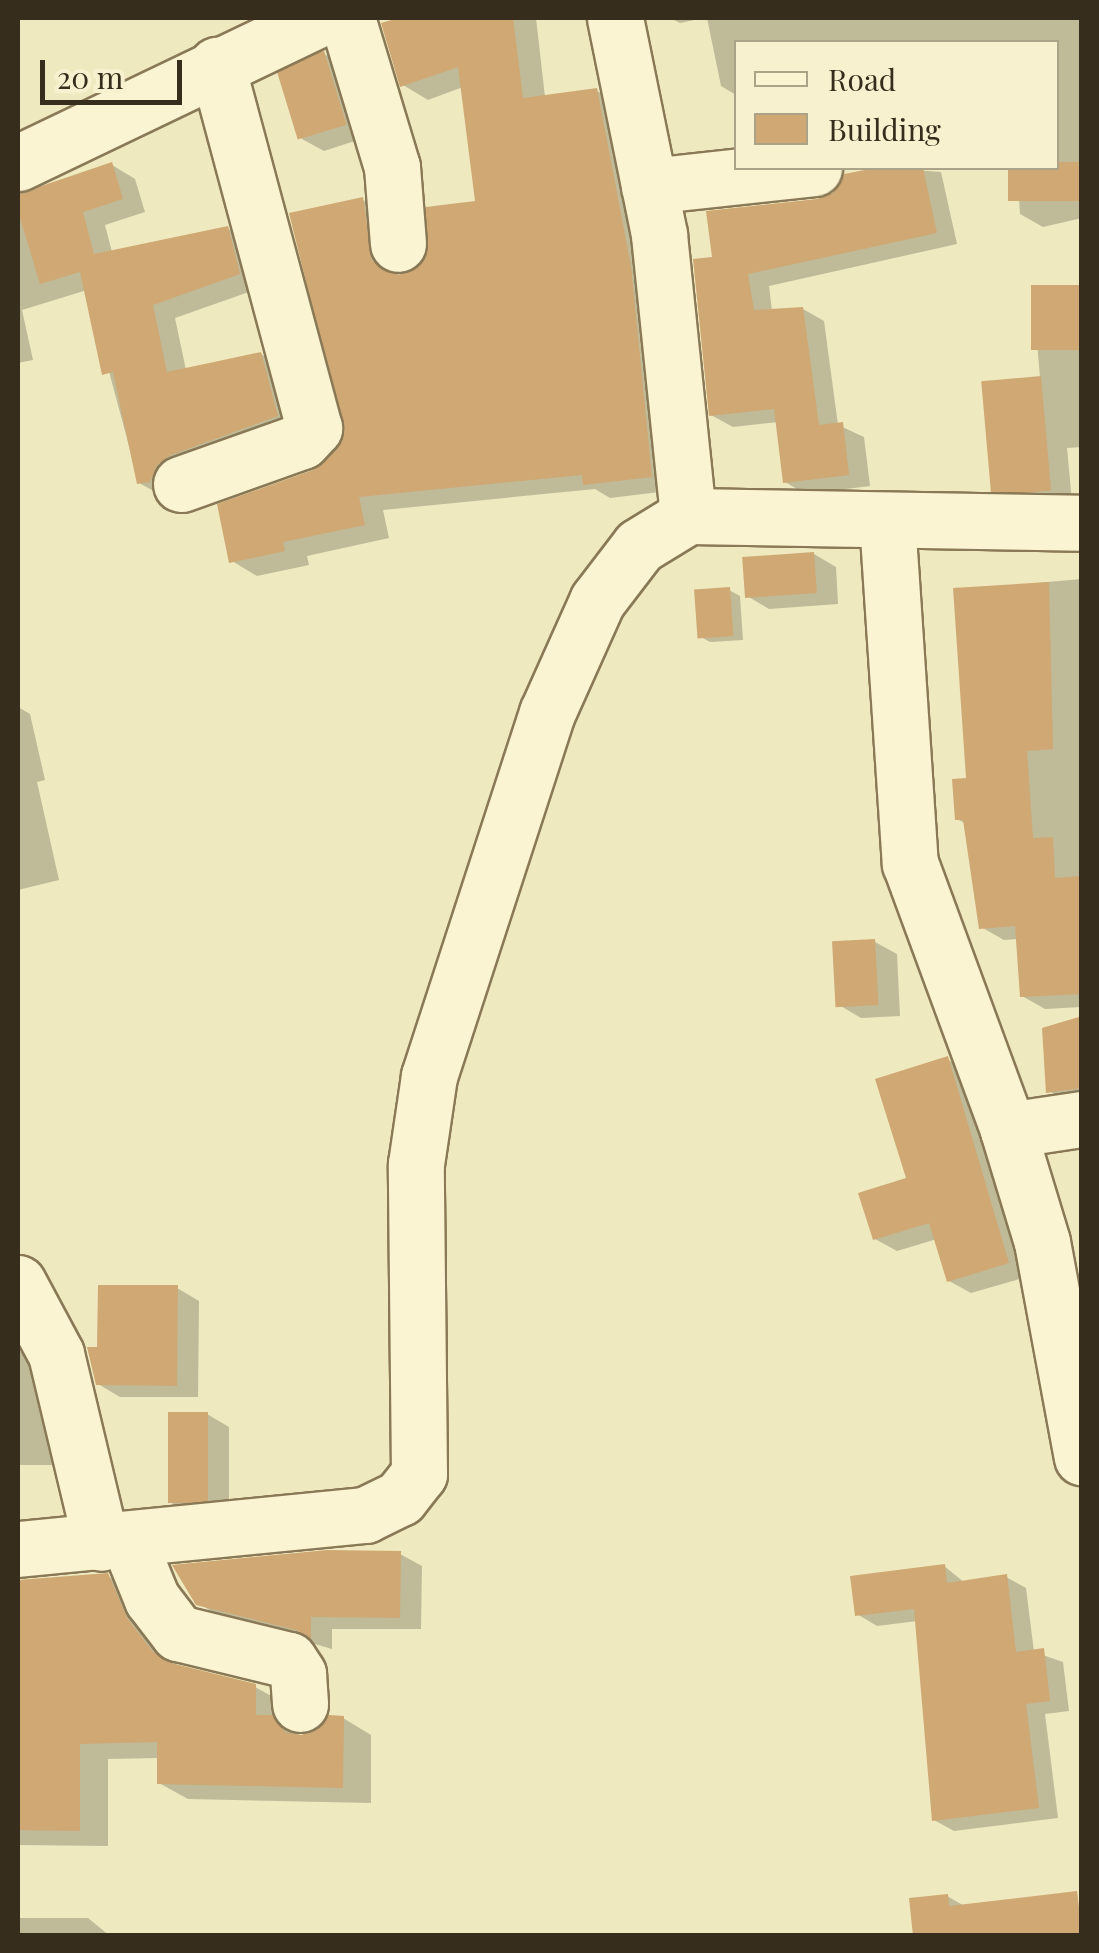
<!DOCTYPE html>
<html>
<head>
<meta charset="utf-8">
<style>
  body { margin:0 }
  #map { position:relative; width:1099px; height:1953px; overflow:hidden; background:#efe9bf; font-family:"Playfair Display",serif }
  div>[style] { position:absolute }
  .shadow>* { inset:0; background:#0003 }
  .building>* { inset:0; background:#cfa873; transform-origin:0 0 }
  .roads { filter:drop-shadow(2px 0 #897956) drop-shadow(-2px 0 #897956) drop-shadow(0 2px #897956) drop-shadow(0 -2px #897956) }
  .minor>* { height:55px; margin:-27.5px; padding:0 27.5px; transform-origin:27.5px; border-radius:27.5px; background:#faf4d2 }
  .tertiary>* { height:55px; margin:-27.5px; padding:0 27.5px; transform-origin:27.5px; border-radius:27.5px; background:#faf4d2 }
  span { translate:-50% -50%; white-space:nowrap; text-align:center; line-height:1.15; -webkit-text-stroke:9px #f7f1cf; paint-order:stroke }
  .frame { position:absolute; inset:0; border:20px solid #372d1c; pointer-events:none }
  .legend { position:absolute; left:734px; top:40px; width:325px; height:130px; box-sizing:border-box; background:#f7f1cf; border:2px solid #aaa387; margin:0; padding:12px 18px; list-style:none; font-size:30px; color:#372d1c }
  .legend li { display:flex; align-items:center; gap:20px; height:50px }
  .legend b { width:50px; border:2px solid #aaa387 }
  .scale { position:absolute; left:40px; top:60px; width:142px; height:45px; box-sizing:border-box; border:5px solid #372d1c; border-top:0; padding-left:12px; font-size:30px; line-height:35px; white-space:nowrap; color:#372d1c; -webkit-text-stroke:8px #f7f1cf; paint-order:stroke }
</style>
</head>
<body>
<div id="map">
  <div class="shadow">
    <i style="clip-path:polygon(406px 18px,536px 18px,545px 97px,597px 91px,622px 105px,676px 490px,610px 498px,595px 489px,383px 510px,389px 538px,307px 556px,309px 565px,257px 576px,232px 561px,347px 435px,363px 200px,388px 214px,400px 278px,429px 258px,477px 204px,463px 87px,428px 100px,403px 85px,384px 25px)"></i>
    <i style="clip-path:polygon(670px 18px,704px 18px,680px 23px)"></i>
    <i style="clip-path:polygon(707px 18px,1082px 18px,1082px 218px,1043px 227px,1020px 214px,1017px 168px,1056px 168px,1056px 42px,736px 42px,736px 95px,721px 86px)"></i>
    <i style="clip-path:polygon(324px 54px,346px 66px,367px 137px,324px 151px,302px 139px)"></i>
    <i style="clip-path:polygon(112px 165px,135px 179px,145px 212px,105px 225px,112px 252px,227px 228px,251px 242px,263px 287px,175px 318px,186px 370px,261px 354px,284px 368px,301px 429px,163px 496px,139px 483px,87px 290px,22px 310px,33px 360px,18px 363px,18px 194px)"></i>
    <i style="clip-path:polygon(886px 168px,941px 172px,957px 244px,769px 286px,772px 311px,803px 309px,824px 321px,838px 425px,864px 437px,870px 486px,806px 494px,785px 482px,778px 422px,733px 427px,711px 415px,715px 259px,835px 194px,845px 177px)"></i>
    <i style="clip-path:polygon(1082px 288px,1082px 447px,1067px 448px,1072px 502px,1015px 501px,993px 489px,1040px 378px,1033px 292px)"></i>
    <i style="clip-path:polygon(814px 554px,836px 567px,838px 604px,769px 609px,747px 596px)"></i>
    <i style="clip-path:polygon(1082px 579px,1082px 1007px,1045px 1009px,1022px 996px,1018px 939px,1004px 940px,981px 927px,966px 824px,957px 819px,968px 780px,955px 590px)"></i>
    <i style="clip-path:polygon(729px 590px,740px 596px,743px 640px,710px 642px,699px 636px)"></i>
    <i style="clip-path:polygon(18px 707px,30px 714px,45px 780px,37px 782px,59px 880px,18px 890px)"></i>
    <i style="clip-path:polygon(875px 942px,897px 954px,900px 1016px,861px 1018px,839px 1005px)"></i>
    <i style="clip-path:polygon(1082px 1018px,1082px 1104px,1071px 1104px,1049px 1091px)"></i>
    <i style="clip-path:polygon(947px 1059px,969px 1072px,1030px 1276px,971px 1293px,949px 1281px,937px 1239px,897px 1251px,875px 1239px,909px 1180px)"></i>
    <i style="clip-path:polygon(177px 1288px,199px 1301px,198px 1397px,120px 1397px,98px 1384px,100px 1350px)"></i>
    <i style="clip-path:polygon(18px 1350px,38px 1362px,66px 1465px,18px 1465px)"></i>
    <i style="clip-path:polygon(207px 1414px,229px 1427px,229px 1510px,192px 1514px,170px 1502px)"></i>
    <i style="clip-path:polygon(400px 1554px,422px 1566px,421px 1629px,332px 1629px,332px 1649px,221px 1617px,198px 1603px)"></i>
    <i style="clip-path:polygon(944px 1566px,965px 1583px,1006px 1577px,1026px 1588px,1034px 1652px,1063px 1662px,1069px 1711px,1045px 1714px,1058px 1818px,954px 1831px,934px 1820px,917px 1621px,877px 1626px,857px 1614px)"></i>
    <i style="clip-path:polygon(107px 1576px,136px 1593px,155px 1636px,179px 1668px,255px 1687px,284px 1703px,284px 1725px,303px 1737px,343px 1718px,371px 1735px,371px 1803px,188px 1799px,159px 1783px,159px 1758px,108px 1759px,108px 1846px,18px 1845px,18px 1581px)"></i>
    <i style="clip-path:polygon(1077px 1893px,1082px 1936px,912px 1900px,947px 1896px,966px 1907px)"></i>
    <i style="clip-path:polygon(18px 1918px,88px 1918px,110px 1936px,18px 1936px)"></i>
  </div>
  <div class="building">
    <i style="clip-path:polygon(398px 18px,513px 18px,523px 98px,597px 88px,631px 266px,652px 477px,583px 485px,582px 475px,359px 497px,365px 525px,283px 542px,285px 551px,229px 563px,217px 504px,313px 470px,344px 435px,289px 213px,363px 197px,372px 261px,399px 275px,426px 257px,426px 207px,475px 201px,458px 67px,400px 87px,381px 23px)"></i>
    <i style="left:324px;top:51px;width:77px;height:51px;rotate:73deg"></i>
    <i style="clip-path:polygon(112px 162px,123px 199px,83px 212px,94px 254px,228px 226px,240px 274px,153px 305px,167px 372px,261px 352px,278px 416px,171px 455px,157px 465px,150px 482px,137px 484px,113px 372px,102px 375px,80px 272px,40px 284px,18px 211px,18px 194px)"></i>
    <i style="left:1082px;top:162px;width:39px;height:74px;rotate:90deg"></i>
    <i style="clip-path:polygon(875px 168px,923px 168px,937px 233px,748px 274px,754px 310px,803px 307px,819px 425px,843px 422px,849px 475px,783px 483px,774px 409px,709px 416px,693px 259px,712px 257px,706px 211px,817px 199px,833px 193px,844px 174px)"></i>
    <i style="left:1082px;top:285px;width:65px;height:51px;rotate:90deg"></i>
    <i style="left:1041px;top:376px;width:115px;height:60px;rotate:85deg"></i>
    <i style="left:814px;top:552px;width:41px;height:72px;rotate:86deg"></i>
    <i style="clip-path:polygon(1049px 582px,1053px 749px,1027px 751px,1033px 838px,1053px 837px,1055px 878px,1082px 876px,1082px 994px,1020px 997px,1015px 926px,979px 929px,963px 820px,955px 820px,952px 779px,966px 778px,953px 588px)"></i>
    <i style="left:730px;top:587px;width:49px;height:36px;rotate:86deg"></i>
    <i style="left:875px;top:939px;width:66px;height:43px;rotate:87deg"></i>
    <i style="clip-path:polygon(1082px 1016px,1082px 1088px,1046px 1093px,1042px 1028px)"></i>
    <i style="clip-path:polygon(948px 1056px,1009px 1263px,947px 1282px,929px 1223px,873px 1240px,858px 1193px,906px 1178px,875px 1079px)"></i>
    <i style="clip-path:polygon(98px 1285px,178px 1285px,177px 1386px,96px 1385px,87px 1347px,97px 1347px)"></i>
    <i style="left:168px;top:1412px;width:40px;height:91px"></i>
    <i style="clip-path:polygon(327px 1550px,401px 1551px,400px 1618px,311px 1617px,311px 1640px,296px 1630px,196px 1605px,172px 1565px)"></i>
    <i style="clip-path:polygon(945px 1564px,947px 1583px,1007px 1574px,1016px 1652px,1044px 1648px,1050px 1701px,1026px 1704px,1039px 1808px,932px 1821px,914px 1609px,855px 1616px,850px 1576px)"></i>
    <i style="clip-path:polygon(108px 1573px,127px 1618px,153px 1652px,171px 1663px,256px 1684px,256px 1715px,272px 1715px,285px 1732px,301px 1735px,318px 1729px,329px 1715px,344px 1716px,343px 1788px,157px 1784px,157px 1742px,80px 1744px,80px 1831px,18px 1830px,18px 1580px)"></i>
    <i style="clip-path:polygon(1077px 1891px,1082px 1936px,913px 1936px,909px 1898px,948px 1894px,949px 1906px)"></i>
  </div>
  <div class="roads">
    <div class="minor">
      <i style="left:347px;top:18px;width:156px;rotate:73.2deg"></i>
      <i style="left:392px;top:167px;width:77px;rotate:85.5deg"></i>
      <i style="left:615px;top:18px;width:221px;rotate:78.5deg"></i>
      <i style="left:659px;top:235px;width:282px;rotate:84.1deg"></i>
      <i style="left:649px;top:186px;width:166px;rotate:-6.2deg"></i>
      <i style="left:181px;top:484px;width:128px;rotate:-19.6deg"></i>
      <i style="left:302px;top:441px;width:18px;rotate:-47deg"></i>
      <i style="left:314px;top:428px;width:376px;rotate:-105deg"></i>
      <i style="left:887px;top:520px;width:344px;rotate:86.2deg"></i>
      <i style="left:910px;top:863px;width:284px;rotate:69.8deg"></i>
      <i style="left:1008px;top:1130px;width:117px;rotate:73.1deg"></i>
      <i style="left:1042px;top:1242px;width:219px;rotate:79.5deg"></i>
      <i style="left:1008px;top:1130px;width:75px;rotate:-8.5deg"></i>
      <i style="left:18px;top:1283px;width:81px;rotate:61.8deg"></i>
      <i style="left:56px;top:1354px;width:194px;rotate:76.6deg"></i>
      <i style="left:128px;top:1540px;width:64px;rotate:67.9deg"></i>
      <i style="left:152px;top:1599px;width:43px;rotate:52.6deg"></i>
      <i style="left:178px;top:1633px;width:114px;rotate:13.7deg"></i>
      <i style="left:289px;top:1660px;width:17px;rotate:57deg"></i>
      <i style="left:298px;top:1674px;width:30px;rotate:86deg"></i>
      <i style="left:18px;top:1549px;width:349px;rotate:-5.6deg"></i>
      <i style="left:365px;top:1515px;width:39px;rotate:-26deg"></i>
      <i style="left:400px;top:1498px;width:31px;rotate:-52deg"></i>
      <i style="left:419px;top:1474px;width:310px;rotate:-90.6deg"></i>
      <i style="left:416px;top:1164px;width:89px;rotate:-81.6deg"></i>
      <i style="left:429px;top:1076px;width:382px;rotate:-72deg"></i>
      <i style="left:547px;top:713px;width:123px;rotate:-65.9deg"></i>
      <i style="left:597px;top:601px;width:69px;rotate:-52.6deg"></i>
      <i style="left:639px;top:546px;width:57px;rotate:-31.5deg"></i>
      <i style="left:688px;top:516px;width:394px;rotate:1deg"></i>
    </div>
    <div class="tertiary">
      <i style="left:18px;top:163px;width:336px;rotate:-25.6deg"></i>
    </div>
  </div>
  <div class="frame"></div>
  <ul class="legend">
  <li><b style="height:12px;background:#faf4d2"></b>Road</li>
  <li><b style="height:28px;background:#cfa873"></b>Building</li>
  </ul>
  <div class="scale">20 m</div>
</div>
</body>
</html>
